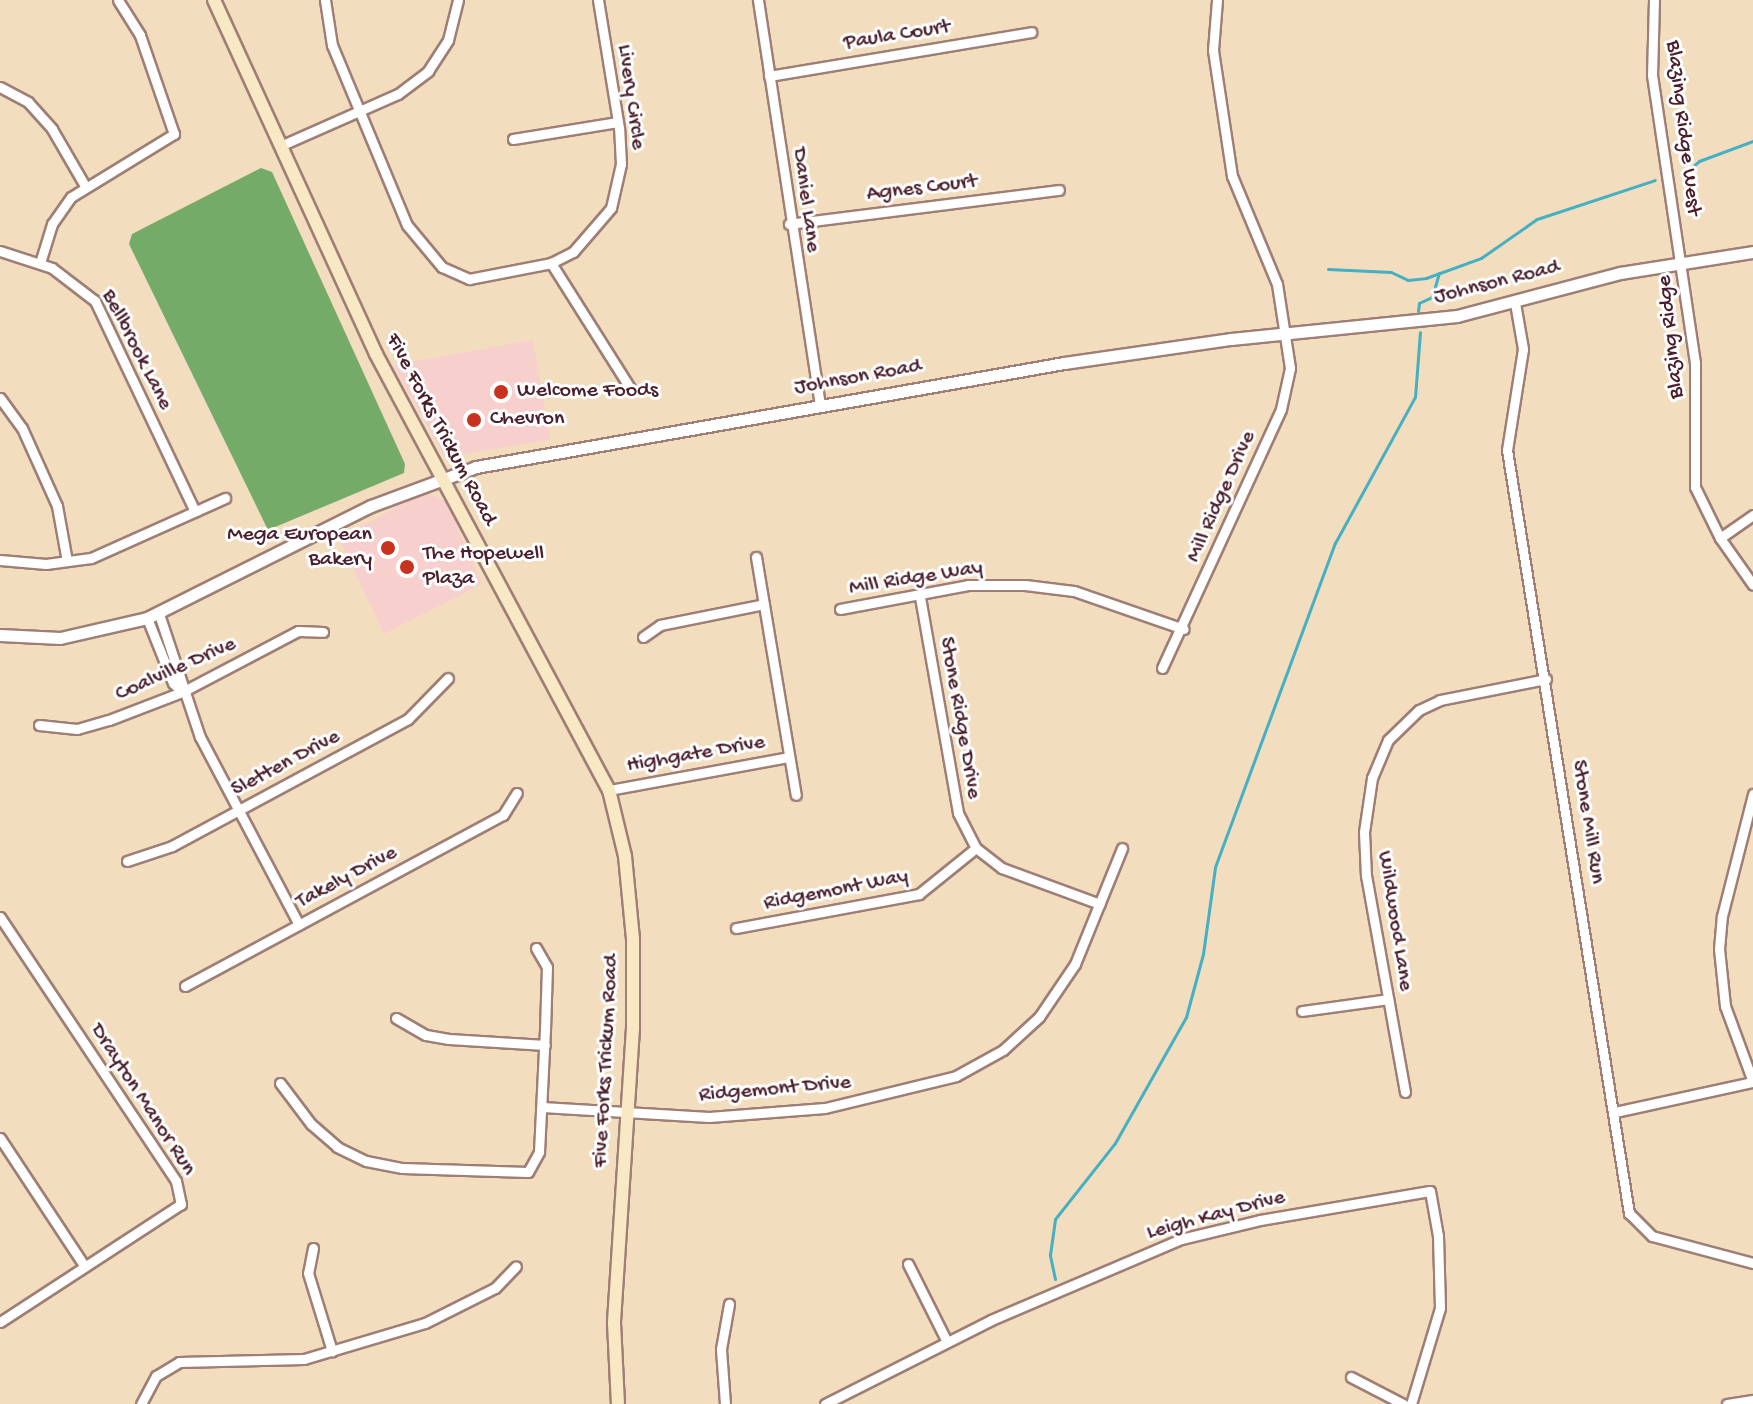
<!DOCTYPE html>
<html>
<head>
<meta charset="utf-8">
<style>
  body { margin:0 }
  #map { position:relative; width:1753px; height:1404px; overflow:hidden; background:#f3ddbf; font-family:"Gochi Hand",sans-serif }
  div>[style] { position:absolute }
  .built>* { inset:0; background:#f7d0cd }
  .forest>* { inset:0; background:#75ab68 }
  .stream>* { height:3px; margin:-1.5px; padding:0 1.5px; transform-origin:1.5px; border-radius:1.5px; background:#44b0c2 }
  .roads { filter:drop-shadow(2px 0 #9e7e75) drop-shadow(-2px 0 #9e7e75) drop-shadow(0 2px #9e7e75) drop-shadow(0 -2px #9e7e75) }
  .minor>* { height:9px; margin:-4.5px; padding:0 4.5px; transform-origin:4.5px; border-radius:4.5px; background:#fff }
  .tertiary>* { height:11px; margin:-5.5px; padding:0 5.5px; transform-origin:5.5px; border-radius:5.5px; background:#fff }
  .secondary>* { height:12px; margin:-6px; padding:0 6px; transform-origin:6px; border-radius:6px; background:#f8e8c3 }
  .dots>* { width:22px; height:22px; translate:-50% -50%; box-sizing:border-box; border:4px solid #fff; border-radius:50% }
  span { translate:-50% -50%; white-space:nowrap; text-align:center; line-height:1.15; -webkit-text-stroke:6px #fff; paint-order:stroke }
  .street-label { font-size:22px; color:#4a1f2b }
  .poi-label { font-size:22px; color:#4a1f2b }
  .left { translate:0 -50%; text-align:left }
  .right { translate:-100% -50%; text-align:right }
</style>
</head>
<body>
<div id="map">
  <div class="built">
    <i style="clip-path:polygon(533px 340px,550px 440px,445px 457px,393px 365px)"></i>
    <i style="clip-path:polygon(425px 492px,446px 501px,482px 584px,384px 634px,339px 538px)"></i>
  </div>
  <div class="forest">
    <i style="clip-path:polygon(261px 168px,272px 172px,405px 464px,404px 473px,268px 530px,129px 244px,132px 234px)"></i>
  </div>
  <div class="stream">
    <i style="left:1682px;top:175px;width:22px;rotate:-39deg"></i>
    <i style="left:1699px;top:161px;width:58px;rotate:-20.3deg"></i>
    <i style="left:1328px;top:269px;width:63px;rotate:2.7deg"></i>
    <i style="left:1391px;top:272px;width:19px;rotate:25deg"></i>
    <i style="left:1408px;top:280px;width:18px;rotate:-6deg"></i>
    <i style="left:1426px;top:278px;width:59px;rotate:-20deg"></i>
    <i style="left:1481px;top:258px;width:68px;rotate:-34.9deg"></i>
    <i style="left:1537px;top:219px;width:124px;rotate:-18.3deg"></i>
    <i style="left:1418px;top:311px;width:8px;rotate:-83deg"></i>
    <i style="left:1419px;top:303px;width:14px;rotate:-25deg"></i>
    <i style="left:1432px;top:297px;width:25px;rotate:-74deg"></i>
    <i style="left:1055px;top:1279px;width:25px;rotate:-102deg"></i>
    <i style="left:1050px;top:1255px;width:36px;rotate:-82deg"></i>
    <i style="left:1055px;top:1219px;width:97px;rotate:-51.7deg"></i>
    <i style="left:1115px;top:1143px;width:145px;rotate:-60.6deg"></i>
    <i style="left:1186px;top:1017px;width:65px;rotate:-74.9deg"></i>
    <i style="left:1203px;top:954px;width:88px;rotate:-82.1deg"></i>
    <i style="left:1215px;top:867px;width:346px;rotate:-69.7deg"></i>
    <i style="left:1335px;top:543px;width:166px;rotate:-61.3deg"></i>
    <i style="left:1415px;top:397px;width:65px;rotate:-85.6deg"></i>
  </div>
  <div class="roads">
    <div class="minor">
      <i style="left:325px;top:0;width:46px;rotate:81.2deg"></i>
      <i style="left:332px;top:45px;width:195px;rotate:67.4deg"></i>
      <i style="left:407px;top:225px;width:55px;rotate:50.2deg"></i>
      <i style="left:442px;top:267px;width:30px;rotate:24deg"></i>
      <i style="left:469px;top:279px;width:84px;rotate:-11deg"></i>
      <i style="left:551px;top:263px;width:25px;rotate:-27deg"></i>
      <i style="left:573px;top:252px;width:58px;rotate:-49.2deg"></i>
      <i style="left:611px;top:208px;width:45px;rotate:-77.2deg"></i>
      <i style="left:621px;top:164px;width:36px;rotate:-93deg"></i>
      <i style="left:619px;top:128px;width:130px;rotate:-99.3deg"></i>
      <i style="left:758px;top:0;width:410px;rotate:81.3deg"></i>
      <i style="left:1654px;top:0;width:75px;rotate:91.5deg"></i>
      <i style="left:1652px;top:75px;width:291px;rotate:81.5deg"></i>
      <i style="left:1695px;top:363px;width:124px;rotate:90deg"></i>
      <i style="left:1695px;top:487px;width:57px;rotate:63.9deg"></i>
      <i style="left:1720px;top:538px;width:57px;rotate:54.9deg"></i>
      <i style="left:769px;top:76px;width:266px;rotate:-9.5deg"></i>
      <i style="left:0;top:87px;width:32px;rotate:28deg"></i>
      <i style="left:28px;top:102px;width:36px;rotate:48deg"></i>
      <i style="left:52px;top:129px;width:66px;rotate:59.9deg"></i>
      <i style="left:513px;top:139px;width:106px;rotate:-9.2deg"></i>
      <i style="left:280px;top:146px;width:129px;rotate:-23.8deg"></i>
      <i style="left:398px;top:94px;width:38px;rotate:-37deg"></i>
      <i style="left:428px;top:71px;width:37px;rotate:-57deg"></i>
      <i style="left:448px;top:40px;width:41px;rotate:-76deg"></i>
      <i style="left:789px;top:224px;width:272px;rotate:-7.2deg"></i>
      <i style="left:0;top:251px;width:55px;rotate:18.1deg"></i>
      <i style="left:52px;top:268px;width:54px;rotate:37.5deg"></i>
      <i style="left:95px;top:301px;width:233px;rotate:64.6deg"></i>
      <i style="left:40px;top:263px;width:41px;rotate:-72.9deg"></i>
      <i style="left:52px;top:224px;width:33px;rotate:-55deg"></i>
      <i style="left:71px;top:197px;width:121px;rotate:-31.5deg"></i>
      <i style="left:174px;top:134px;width:105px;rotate:-109deg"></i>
      <i style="left:140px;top:35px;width:41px;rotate:-122.2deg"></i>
      <i style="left:551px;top:263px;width:148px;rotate:57.7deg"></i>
      <i style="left:1515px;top:303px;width:47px;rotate:80.1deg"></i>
      <i style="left:1523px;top:349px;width:102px;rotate:99deg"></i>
      <i style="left:1507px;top:450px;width:773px;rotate:80.92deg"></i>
      <i style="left:1629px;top:1213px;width:33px;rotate:45deg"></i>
      <i style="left:1652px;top:1236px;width:105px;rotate:15deg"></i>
      <i style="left:0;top:398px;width:37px;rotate:54deg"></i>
      <i style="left:22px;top:428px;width:85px;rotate:65.8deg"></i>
      <i style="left:57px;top:506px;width:56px;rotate:79.7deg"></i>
      <i style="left:1720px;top:538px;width:40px;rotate:-34.9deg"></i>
      <i style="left:756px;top:557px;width:241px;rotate:80.5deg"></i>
      <i style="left:0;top:560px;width:46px;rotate:5deg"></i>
      <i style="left:46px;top:564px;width:45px;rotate:-7.6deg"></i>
      <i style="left:91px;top:558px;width:147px;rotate:-24.1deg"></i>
      <i style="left:920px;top:597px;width:219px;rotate:80deg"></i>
      <i style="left:958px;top:813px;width:39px;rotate:63deg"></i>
      <i style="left:976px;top:848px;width:33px;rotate:38deg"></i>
      <i style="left:1002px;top:868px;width:104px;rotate:20.2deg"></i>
      <i style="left:840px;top:609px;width:130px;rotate:-10.6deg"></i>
      <i style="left:968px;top:585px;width:57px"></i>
      <i style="left:1025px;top:585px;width:49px;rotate:7deg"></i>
      <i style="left:1074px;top:591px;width:116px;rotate:19.1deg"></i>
      <i style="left:159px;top:614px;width:130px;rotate:71.6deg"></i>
      <i style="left:200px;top:737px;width:212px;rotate:62.2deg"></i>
      <i style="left:147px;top:618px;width:70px;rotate:68.2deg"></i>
      <i style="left:173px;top:683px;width:13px;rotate:45deg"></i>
      <i style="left:643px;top:637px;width:21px;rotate:-35deg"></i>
      <i style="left:660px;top:625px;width:106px;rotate:-11.4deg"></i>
      <i style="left:1162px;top:668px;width:285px;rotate:-65.3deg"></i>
      <i style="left:1281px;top:409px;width:42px;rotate:-77.6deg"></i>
      <i style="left:1290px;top:368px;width:85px;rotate:-98.8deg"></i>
      <i style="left:1277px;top:284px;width:117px;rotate:-112.6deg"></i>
      <i style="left:1232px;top:176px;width:127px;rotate:-98.6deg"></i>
      <i style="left:1213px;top:50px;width:50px;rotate:-85.4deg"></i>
      <i style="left:39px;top:725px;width:38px;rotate:6deg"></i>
      <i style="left:77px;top:729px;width:33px;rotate:-16deg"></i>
      <i style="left:109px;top:720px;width:78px;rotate:-21deg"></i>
      <i style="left:182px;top:692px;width:131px;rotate:-27.7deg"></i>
      <i style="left:298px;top:631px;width:25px;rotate:2deg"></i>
      <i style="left:609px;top:790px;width:183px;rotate:-10.4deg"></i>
      <i style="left:127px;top:861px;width:47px;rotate:-18.4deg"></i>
      <i style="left:172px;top:846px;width:268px;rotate:-28.3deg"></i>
      <i style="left:408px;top:719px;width:57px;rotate:-45.7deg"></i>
      <i style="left:0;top:917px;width:317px;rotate:56.3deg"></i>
      <i style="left:176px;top:1181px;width:24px;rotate:78deg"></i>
      <i style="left:181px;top:1204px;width:216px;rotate:146.9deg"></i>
      <i style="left:736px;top:928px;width:186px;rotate:-10.5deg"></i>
      <i style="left:919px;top:894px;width:73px;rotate:-38.9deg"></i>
      <i style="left:185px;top:986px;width:361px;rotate:-28.3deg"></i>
      <i style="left:503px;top:815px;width:26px;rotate:-58deg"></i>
      <i style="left:1302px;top:1011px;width:87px;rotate:-7.9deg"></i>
      <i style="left:396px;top:1018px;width:34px;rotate:30deg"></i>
      <i style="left:426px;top:1035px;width:23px;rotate:10deg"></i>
      <i style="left:449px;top:1039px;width:96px;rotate:3.6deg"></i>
      <i style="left:280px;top:1083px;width:51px;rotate:52.9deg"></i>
      <i style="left:311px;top:1124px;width:35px;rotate:41deg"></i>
      <i style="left:337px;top:1147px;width:32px;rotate:26deg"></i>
      <i style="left:366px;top:1161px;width:37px;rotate:11deg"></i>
      <i style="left:402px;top:1168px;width:126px;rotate:1.8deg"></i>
      <i style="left:528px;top:1172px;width:23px;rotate:-61deg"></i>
      <i style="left:539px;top:1152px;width:122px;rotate:-87.2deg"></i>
      <i style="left:545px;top:1030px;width:63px;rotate:-88.2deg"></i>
      <i style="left:547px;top:967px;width:22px;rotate:-120deg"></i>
      <i style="left:1405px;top:1092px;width:219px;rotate:-100.2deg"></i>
      <i style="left:1366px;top:876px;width:44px;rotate:-92.6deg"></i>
      <i style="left:1364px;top:832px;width:55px;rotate:-81.6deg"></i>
      <i style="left:1372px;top:778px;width:41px;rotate:-67.2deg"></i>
      <i style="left:1388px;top:740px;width:43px;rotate:-44.1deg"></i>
      <i style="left:1419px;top:710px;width:23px;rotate:-25deg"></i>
      <i style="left:1440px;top:700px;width:108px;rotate:-11.2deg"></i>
      <i style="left:542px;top:1107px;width:167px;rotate:3.4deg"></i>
      <i style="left:709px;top:1117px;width:116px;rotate:-4.4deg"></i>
      <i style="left:825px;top:1108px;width:135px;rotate:-13.7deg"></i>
      <i style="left:956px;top:1076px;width:54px;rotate:-29deg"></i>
      <i style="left:1003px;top:1050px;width:49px;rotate:-42.5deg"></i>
      <i style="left:1039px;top:1017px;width:64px;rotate:-55.8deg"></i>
      <i style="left:1075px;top:964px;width:125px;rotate:-67.9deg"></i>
      <i style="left:1615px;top:1112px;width:141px;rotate:-12.3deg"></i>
      <i style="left:1753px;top:1082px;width:81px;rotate:-110.2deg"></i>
      <i style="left:1725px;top:1006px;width:57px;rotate:-96deg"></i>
      <i style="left:1719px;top:949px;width:33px;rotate:-85deg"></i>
      <i style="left:1722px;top:916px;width:126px;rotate:-75.7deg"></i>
      <i style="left:0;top:1138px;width:154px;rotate:56.6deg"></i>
      <i style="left:313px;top:1248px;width:25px;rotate:101deg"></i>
      <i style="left:308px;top:1273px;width:82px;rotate:72.9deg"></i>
      <i style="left:908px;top:1264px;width:87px;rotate:63.4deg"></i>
      <i style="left:1351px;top:1377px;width:59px;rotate:27.4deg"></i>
      <i style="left:141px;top:1404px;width:32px;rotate:-62deg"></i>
      <i style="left:156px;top:1376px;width:27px;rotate:-31deg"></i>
      <i style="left:179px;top:1362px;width:125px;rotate:-1.4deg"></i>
      <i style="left:304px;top:1359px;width:126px;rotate:-16.6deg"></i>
      <i style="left:425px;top:1323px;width:78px;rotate:-26.6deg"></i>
      <i style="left:495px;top:1288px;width:30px;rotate:-46deg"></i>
      <i style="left:725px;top:1404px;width:55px;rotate:-94.2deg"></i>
      <i style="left:721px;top:1349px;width:46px;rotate:-79.9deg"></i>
      <i style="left:825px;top:1404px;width:186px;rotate:-26.8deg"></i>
      <i style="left:991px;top:1320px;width:207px;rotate:-23.1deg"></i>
      <i style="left:1181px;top:1239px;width:81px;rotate:-13.5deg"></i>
      <i style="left:1260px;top:1220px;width:172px;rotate:-9.7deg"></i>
      <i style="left:1430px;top:1191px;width:46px;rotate:79.9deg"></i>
      <i style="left:1438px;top:1236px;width:72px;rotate:88.4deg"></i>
      <i style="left:1440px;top:1308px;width:100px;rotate:106.8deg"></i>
      <i style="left:1727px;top:1404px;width:26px;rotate:-9deg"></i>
    </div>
    <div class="tertiary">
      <i style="left:0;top:635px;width:60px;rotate:2.9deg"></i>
      <i style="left:60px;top:638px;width:89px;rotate:-12.9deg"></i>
      <i style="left:147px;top:618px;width:250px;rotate:-26.6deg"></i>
      <i style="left:371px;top:506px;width:112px;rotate:-20.4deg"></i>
      <i style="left:476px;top:467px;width:597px;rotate:-10.03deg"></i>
      <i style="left:1064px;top:363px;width:169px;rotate:-8.2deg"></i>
      <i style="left:1231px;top:339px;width:227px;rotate:-5.8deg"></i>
      <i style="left:1457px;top:316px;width:169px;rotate:-14.8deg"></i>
      <i style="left:1620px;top:273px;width:135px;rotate:-9deg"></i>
    </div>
    <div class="secondary">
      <i style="left:214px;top:0;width:389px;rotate:65.4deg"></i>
      <i style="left:376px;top:354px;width:494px;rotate:61.9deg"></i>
      <i style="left:609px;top:790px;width:68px;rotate:76.4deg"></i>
      <i style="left:625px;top:856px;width:83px;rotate:84.5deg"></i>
      <i style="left:633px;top:939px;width:89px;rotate:90deg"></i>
      <i style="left:633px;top:1028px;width:296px;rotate:93.7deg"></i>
      <i style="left:614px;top:1323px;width:81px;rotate:87.2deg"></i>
    </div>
  </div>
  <div class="dots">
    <i style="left:501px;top:392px;background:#c8321e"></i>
    <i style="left:474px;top:420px;background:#c8321e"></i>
    <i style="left:388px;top:548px;background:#c8321e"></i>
    <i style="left:407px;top:567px;background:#c8321e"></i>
  </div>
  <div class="street-label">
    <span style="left:897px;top:36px;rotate:-9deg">Paula Court</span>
    <span style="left:630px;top:97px;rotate:82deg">Livery Circle</span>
    <span style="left:1682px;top:128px;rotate:83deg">Blazing Ridge West</span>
    <span style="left:922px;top:189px;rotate:-7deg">Agnes Court</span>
    <span style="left:805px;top:200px;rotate:82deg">Daniel Lane</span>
    <span style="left:1497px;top:283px;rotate:-14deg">Johnson Road</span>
    <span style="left:1672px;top:337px;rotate:-96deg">Blazing Ridge</span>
    <span style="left:136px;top:350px;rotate:63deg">Bellbrook Lane</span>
    <span style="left:858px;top:378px;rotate:-10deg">Johnson Road</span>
    <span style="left:440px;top:430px;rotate:62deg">Five Forks Trickum Road</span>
    <span style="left:1222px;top:497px;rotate:-66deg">Mill Ridge Drive</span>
    <span style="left:916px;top:579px;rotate:-9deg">Mill Ridge Way</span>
    <span style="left:176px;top:670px;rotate:-24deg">Coalville Drive</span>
    <span style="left:959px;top:718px;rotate:80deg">Stone Ridge Drive</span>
    <span style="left:696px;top:755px;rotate:-10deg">Highgate Drive</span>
    <span style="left:286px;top:764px;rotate:-28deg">Sletten Drive</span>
    <span style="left:1587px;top:822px;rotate:81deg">Stone Mill Run</span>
    <span style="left:347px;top:878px;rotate:-28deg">Takely Drive</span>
    <span style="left:836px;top:891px;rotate:-11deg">Ridgemont Way</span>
    <span style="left:1394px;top:921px;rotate:81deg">Wildwood Lane</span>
    <span style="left:607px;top:1061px;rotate:-87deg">Five Forks Trickum Road</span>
    <span style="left:775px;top:1090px;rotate:-5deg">Ridgemont Drive</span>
    <span style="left:142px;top:1100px;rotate:57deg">Drayton Manor Run</span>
    <span style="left:1216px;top:1216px;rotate:-15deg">Leigh Kay Drive</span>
  </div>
  <div class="poi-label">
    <span class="left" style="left:517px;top:392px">Welcome Foods</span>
    <span class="left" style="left:490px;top:420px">Chevron</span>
    <span class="right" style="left:372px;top:548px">Mega European<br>Bakery</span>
    <span class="left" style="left:423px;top:567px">The Hopewell<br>Plaza</span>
  </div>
</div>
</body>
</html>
